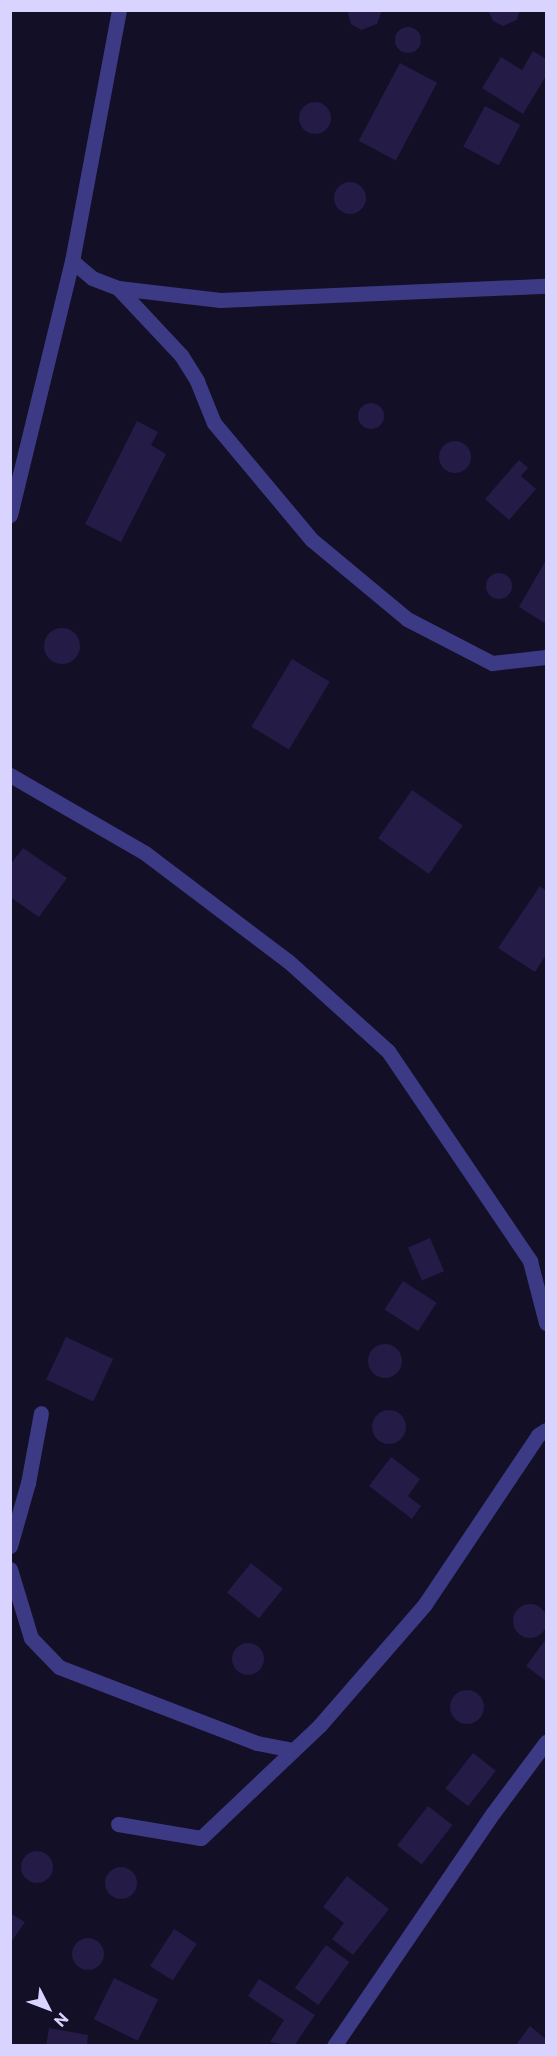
<!DOCTYPE html>
<html>
<head>
<meta charset="utf-8">
<style>
  body { margin:0 }
  #map { position:relative; width:557px; height:2056px; overflow:hidden; background:#130f26; font-family:Commissioner,sans-serif }
  div>[style] { position:absolute }
  .building>* { inset:0; background:#241b47; transform-origin:0 0 }
  .round { border-radius:50% }
  .minor>* { height:15px; margin:-7.5px; padding:0 7.5px; transform-origin:7.5px; border-radius:7.5px; background:#3d3a85 }
  span { translate:-50% -50%; white-space:nowrap; text-align:center; line-height:1.15; -webkit-text-stroke:4.5px #130f26; paint-order:stroke }
  .frame { position:absolute; inset:0; border:12px solid #d9d4ff; pointer-events:none }
  .north { position:absolute; left:18px; top:1978px; width:60px; height:60px; -webkit-text-stroke:4px #130f26; paint-order:stroke; rotate:132deg; font-size:16px; font-weight:700; line-height:24px; text-align:center; color:#d9d4ff }
  .north::after { content:''; display:block; margin:auto; width:21px; height:27px; background:#d9d4ff; clip-path:polygon(50% 0,100% 100%,50% 72%,0 100%) }
</style>
</head>
<body>
<div id="map">
  <div class="building">
    <i style="clip-path:polygon(347px 10px,381px 10px,381px 13px,377px 24px,361px 30px,351px 24px)"></i>
    <i style="clip-path:polygon(488px 10px,520px 10px,517px 20px,503px 26px,493px 21px)"></i>
    <i class="round" style="left:395px;top:27px;width:26px;height:26px"></i>
    <i style="clip-path:polygon(533px 51px,546px 59px,546px 76px,523px 114px,482px 88px,501px 57px,522px 70px)"></i>
    <i style="left:400px;top:63px;width:42px;height:88px;rotate:28deg"></i>
    <i class="round" style="left:299px;top:102px;width:32px;height:32px"></i>
    <i style="left:485px;top:106px;width:40px;height:46px;rotate:28deg"></i>
    <i class="round" style="left:334px;top:182px;width:32px;height:32px"></i>
    <i class="round" style="left:358px;top:403px;width:26px;height:26px"></i>
    <i style="clip-path:polygon(137px 421px,158px 432px,151px 445px,166px 454px,121px 542px,85px 524px)"></i>
    <i class="round" style="left:439px;top:441px;width:32px;height:32px"></i>
    <i style="clip-path:polygon(519px 460px,528px 468px,521px 476px,536px 489px,509px 520px,485px 499px)"></i>
    <i style="clip-path:polygon(546px 560px,546px 624px,519px 607px)"></i>
    <i class="round" style="left:486px;top:573px;width:26px;height:26px"></i>
    <i class="round" style="left:44px;top:628px;width:36px;height:36px"></i>
    <i style="left:292px;top:659px;width:44px;height:79px;rotate:31deg"></i>
    <i style="left:412px;top:790px;width:62px;height:59px;rotate:35deg"></i>
    <i style="clip-path:polygon(23px 848px,67px 878px,39px 917px,10px 897px,10px 865px)"></i>
    <i style="clip-path:polygon(540px 886px,546px 891px,546px 955px,535px 972px,498px 948px)"></i>
    <i style="left:430px;top:1238px;width:36px;height:24px;rotate:67deg"></i>
    <i style="left:403px;top:1281px;width:40px;height:34px;rotate:33deg"></i>
    <i style="left:66px;top:1337px;width:52px;height:47px;rotate:25deg"></i>
    <i class="round" style="left:368px;top:1344px;width:34px;height:34px"></i>
    <i class="round" style="left:372px;top:1410px;width:34px;height:34px"></i>
    <i style="clip-path:polygon(391px 1457px,420px 1479px,408px 1496px,421px 1506px,412px 1519px,369px 1486px)"></i>
    <i style="left:251px;top:1563px;width:41px;height:38px;rotate:39deg"></i>
    <i class="round" style="left:513px;top:1604px;width:34px;height:34px"></i>
    <i style="clip-path:polygon(546px 1639px,546px 1681px,526px 1666px)"></i>
    <i class="round" style="left:232px;top:1643px;width:32px;height:32px"></i>
    <i class="round" style="left:450px;top:1690px;width:34px;height:34px"></i>
    <i style="left:473px;top:1753px;width:29px;height:45px;rotate:38deg"></i>
    <i style="left:428px;top:1806px;width:31px;height:50px;rotate:38deg"></i>
    <i class="round" style="left:21px;top:1851px;width:32px;height:32px"></i>
    <i class="round" style="left:105px;top:1867px;width:32px;height:32px"></i>
    <i style="clip-path:polygon(347px 1876px,389px 1909px,353px 1955px,332px 1939px,344px 1923px,323px 1907px)"></i>
    <i style="clip-path:polygon(10px 1913px,25px 1922px,10px 1944px)"></i>
    <i style="left:174px;top:1929px;width:27px;height:44px;rotate:33deg"></i>
    <i class="round" style="left:72px;top:1938px;width:32px;height:32px"></i>
    <i style="left:326px;top:1945px;width:29px;height:53px;rotate:36deg"></i>
    <i style="left:114px;top:1978px;width:49px;height:46px;rotate:26deg"></i>
    <i style="clip-path:polygon(259px 1979px,315px 2015px,294px 2046px,270px 2042px,284px 2020px,248px 1996px)"></i>
    <i style="clip-path:polygon(530px 2026px,546px 2039px,546px 2046px,515px 2046px)"></i>
    <i style="clip-path:polygon(49px 2028px,88px 2035px,87px 2046px,46px 2046px)"></i>
  </div>
  <div class="minor">
    <i style="left:72px;top:261px;width:26px;rotate:40deg"></i>
    <i style="left:92px;top:278px;width:28px;rotate:21deg"></i>
    <i style="left:118px;top:288px;width:92px;rotate:46.8deg"></i>
    <i style="left:181px;top:355px;width:31px;rotate:58deg"></i>
    <i style="left:197px;top:381px;width:45px;rotate:68deg"></i>
    <i style="left:214px;top:423px;width:153px;rotate:50.1deg"></i>
    <i style="left:312px;top:540px;width:124px;rotate:39.7deg"></i>
    <i style="left:407px;top:619px;width:96px;rotate:27.4deg"></i>
    <i style="left:492px;top:663px;width:54px;rotate:-6.3deg"></i>
    <i style="left:118px;top:288px;width:103px;rotate:6.7deg"></i>
    <i style="left:220px;top:300px;width:326px;rotate:-2.5deg"></i>
    <i style="left:10px;top:515px;width:261px;rotate:-76.3deg"></i>
    <i style="left:72px;top:261px;width:255px;rotate:-79.4deg"></i>
    <i style="left:10px;top:775px;width:156px;rotate:30deg"></i>
    <i style="left:145px;top:853px;width:179px;rotate:37.1deg"></i>
    <i style="left:288px;top:961px;width:135px;rotate:42deg"></i>
    <i style="left:388px;top:1051px;width:254px;rotate:55.9deg"></i>
    <i style="left:530px;top:1261px;width:64px;rotate:75.5deg"></i>
    <i style="left:10px;top:1546px;width:66px;rotate:-74.1deg"></i>
    <i style="left:28px;top:1483px;width:71px;rotate:-79.5deg"></i>
    <i style="left:10px;top:1569px;width:72px;rotate:73.1deg"></i>
    <i style="left:31px;top:1638px;width:40px;rotate:46deg"></i>
    <i style="left:59px;top:1667px;width:212px;rotate:21deg"></i>
    <i style="left:257px;top:1743px;width:37px;rotate:11deg"></i>
    <i style="left:118px;top:1824px;width:84px;rotate:9.6deg"></i>
    <i style="left:201px;top:1838px;width:164px;rotate:-43.5deg"></i>
    <i style="left:320px;top:1725px;width:160px;rotate:-49deg"></i>
    <i style="left:425px;top:1604px;width:203px;rotate:-56.2deg"></i>
    <i style="left:538px;top:1435px;width:9px;rotate:-32deg"></i>
    <i style="left:334px;top:2046px;width:282px;rotate:-55.7deg"></i>
    <i style="left:493px;top:1813px;width:89px;rotate:-53.3deg"></i>
  </div>
  <div class="frame"></div>
  <div class="north">N</div>
</div>
</body>
</html>
